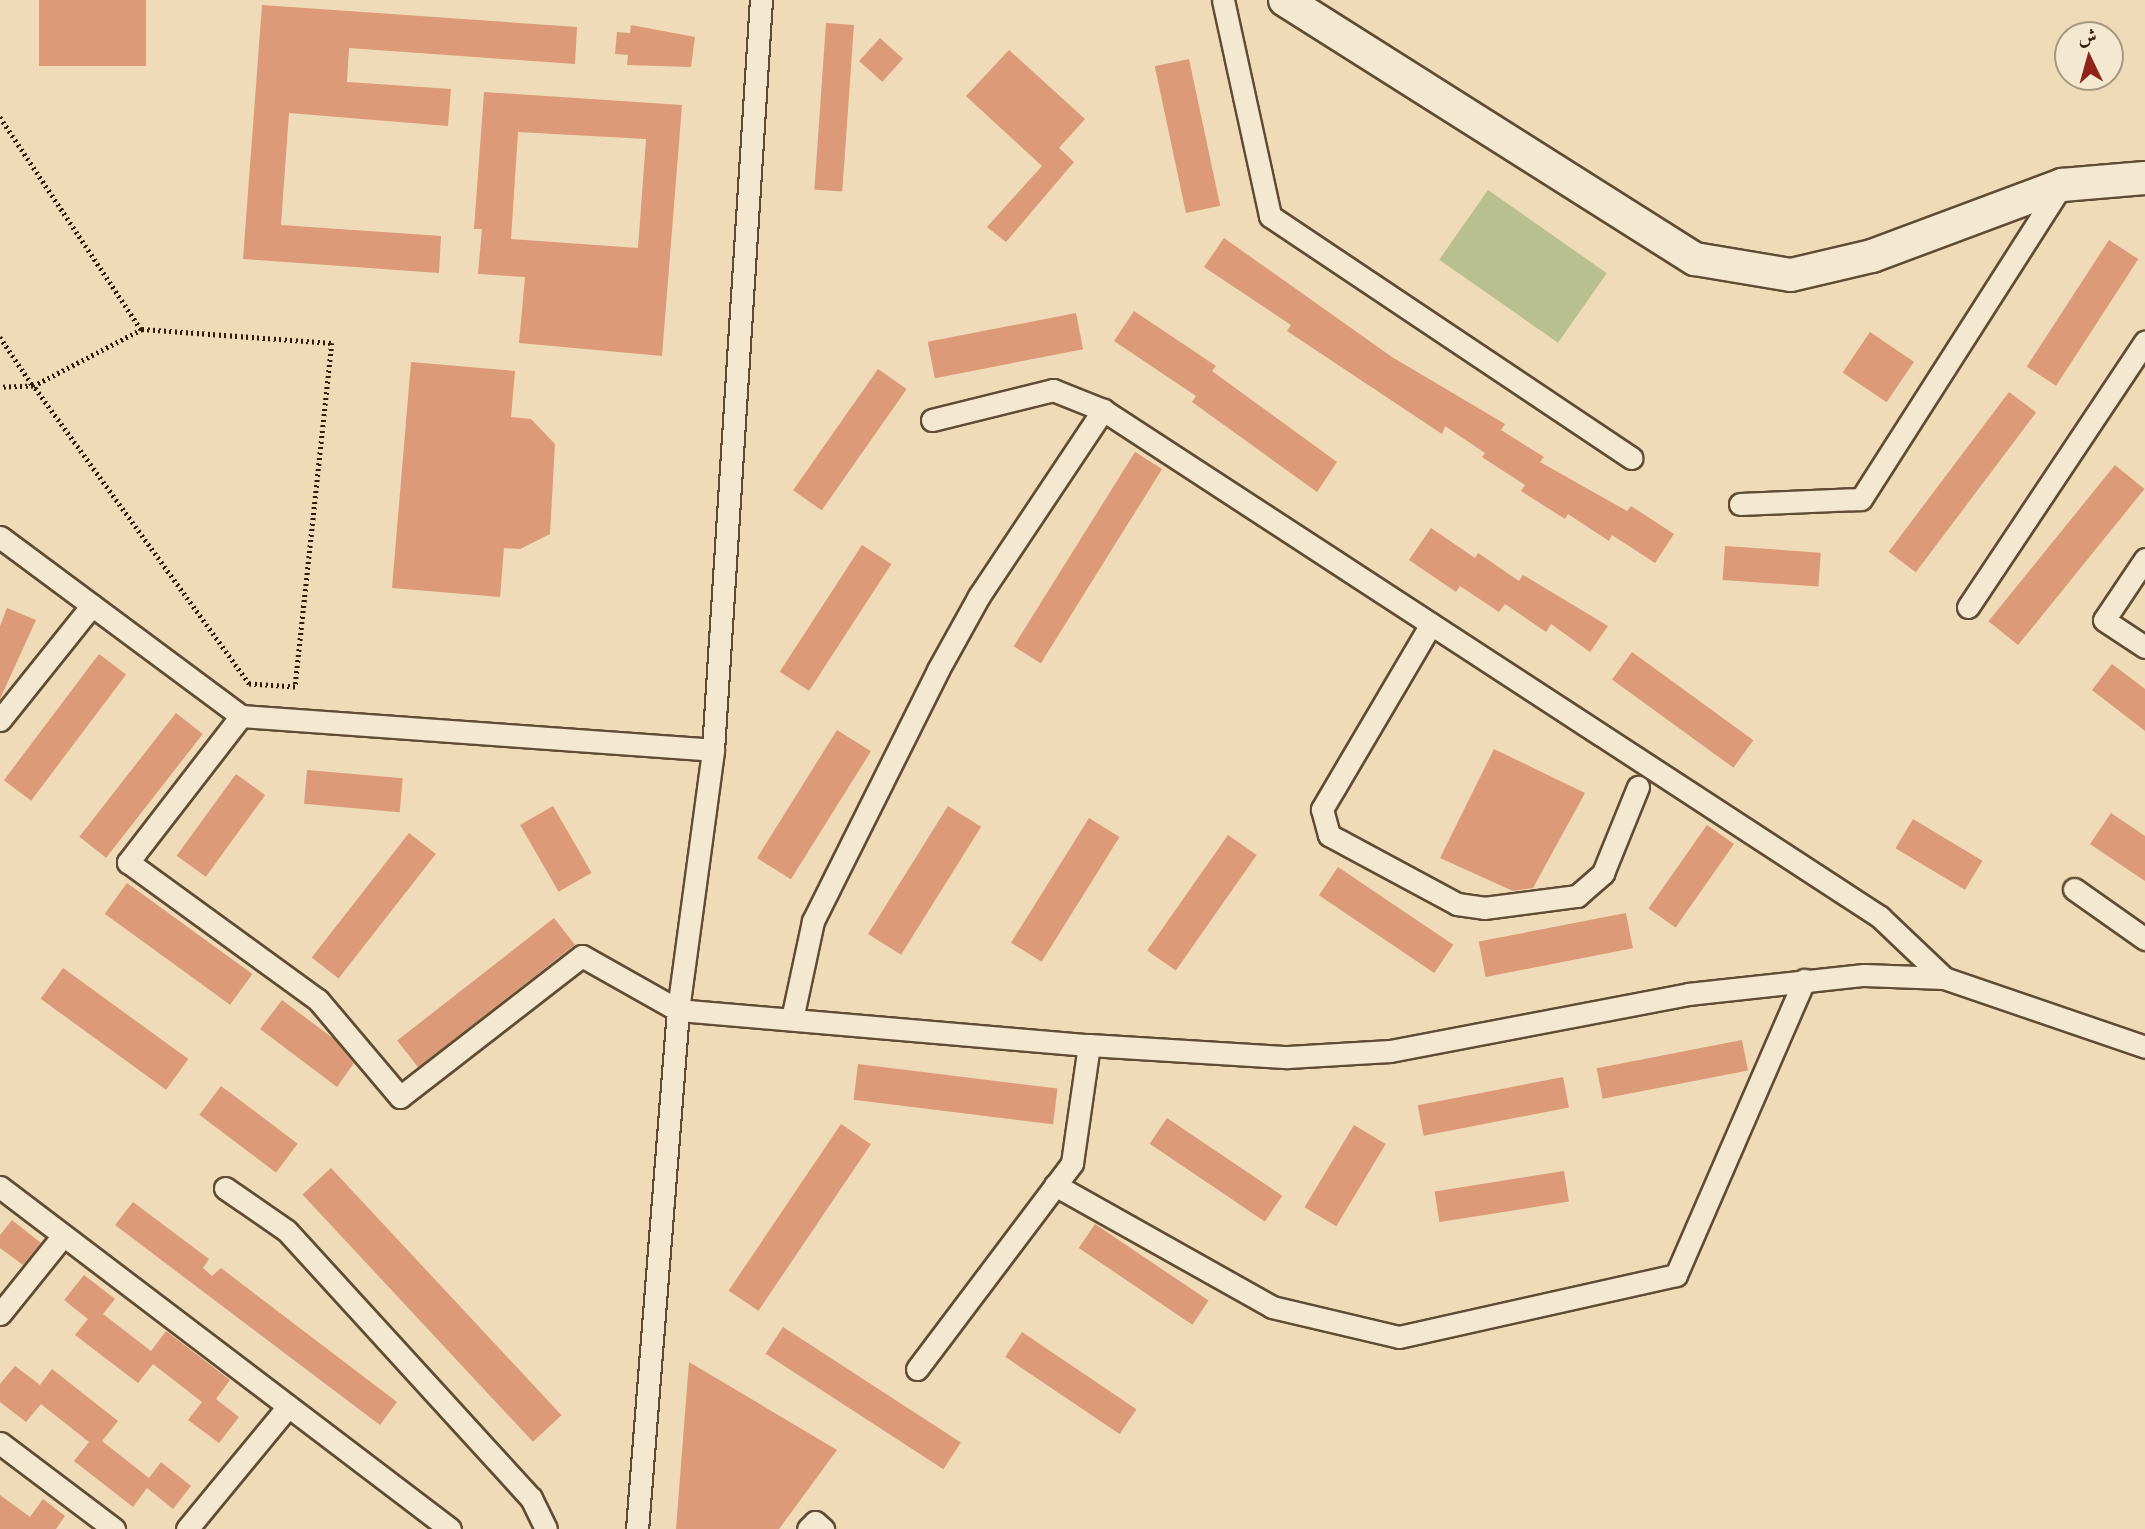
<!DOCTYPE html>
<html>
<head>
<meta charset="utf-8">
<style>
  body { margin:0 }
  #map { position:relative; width:2145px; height:1529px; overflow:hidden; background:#efdbb7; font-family:"Libre Caslon Text",Amiri,serif }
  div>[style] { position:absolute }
  .green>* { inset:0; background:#b8c08f; transform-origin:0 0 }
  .building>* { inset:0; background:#dc9a78; transform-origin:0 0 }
  .path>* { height:4.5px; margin-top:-2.25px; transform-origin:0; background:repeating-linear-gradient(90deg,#301d09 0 2px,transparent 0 5.5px) }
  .roads { filter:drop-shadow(2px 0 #604c34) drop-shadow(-2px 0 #604c34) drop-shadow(0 2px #604c34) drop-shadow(0 -2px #604c34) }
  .minor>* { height:21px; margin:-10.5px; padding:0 10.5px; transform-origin:10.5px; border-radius:10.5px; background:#f5e8d0 }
  .secondary>* { height:32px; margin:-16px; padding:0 16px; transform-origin:16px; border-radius:16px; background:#f5e8d0 }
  span { translate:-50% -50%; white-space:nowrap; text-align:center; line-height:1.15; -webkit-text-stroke:7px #f5e8d0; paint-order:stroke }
  .north { position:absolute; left:2054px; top:21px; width:70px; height:70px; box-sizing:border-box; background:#f5e8d0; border:2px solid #a69780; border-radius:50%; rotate:355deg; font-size:19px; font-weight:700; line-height:28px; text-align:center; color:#301d09 }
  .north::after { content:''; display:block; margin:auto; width:24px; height:32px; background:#8f2418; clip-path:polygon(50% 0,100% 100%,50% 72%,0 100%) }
</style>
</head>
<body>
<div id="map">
  <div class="green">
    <i style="left:1488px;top:190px;width:145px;height:85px;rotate:35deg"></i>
  </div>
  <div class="building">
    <i style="left:39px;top:0;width:107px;height:66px"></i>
    <i style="clip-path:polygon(262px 5px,577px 27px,575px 64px,349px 48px,347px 82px,451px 89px,448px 126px,289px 113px,281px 225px,441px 236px,439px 273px,243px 259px)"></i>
    <i style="left:826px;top:23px;width:28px;height:167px;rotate:4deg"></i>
    <i style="clip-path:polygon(631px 25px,695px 37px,691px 67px,627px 65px,628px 55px,615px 54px,617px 32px,630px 33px)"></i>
    <i style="left:880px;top:38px;width:31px;height:31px;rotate:42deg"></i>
    <i style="clip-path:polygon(1009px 50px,1085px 119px,1059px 148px,1074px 162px,1006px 242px,987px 227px,1042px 166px,966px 96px)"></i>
    <i style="left:1189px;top:59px;width:150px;height:35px;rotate:78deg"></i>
    <i style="clip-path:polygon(evenodd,484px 92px,682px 105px,662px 356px,519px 343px,525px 277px,478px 274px,482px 229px,474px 229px,484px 92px,518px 132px,646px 139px,638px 248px,511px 239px,518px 132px)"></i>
    <i style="clip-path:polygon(1224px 238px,1392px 357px,1505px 424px,1501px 430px,1544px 457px,1540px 462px,1627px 511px,1631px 506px,1674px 534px,1655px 563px,1612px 535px,1609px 541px,1568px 514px,1565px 519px,1521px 491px,1525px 485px,1482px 457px,1485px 453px,1445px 426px,1442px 434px,1287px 331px,1291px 325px,1204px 267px)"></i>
    <i style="left:2109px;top:240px;width:35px;height:151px;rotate:33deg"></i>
    <i style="clip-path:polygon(1134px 311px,1216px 366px,1212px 371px,1337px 462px,1317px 492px,1192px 402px,1196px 396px,1114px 341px)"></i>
    <i style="left:1076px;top:313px;width:37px;height:151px;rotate:79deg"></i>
    <i style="left:1870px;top:332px;width:53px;height:49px;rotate:34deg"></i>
    <i style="clip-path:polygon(411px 362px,515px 371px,511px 417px,531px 419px,555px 444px,550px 534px,520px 549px,504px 548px,500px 597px,392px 588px)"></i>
    <i style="left:878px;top:369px;width:35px;height:148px;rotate:35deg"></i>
    <i style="left:2009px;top:392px;width:34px;height:200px;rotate:37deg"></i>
    <i style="left:1135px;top:452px;width:32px;height:229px;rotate:32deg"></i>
    <i style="left:2115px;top:465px;width:38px;height:201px;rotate:39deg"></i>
    <i style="clip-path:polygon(1431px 528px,1475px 558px,1478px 553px,1519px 581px,1523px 575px,1608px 626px,1590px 652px,1551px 624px,1546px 632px,1505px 604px,1499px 612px,1460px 586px,1456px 592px,1409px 560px)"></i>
    <i style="left:862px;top:545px;width:35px;height:151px;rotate:33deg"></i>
    <i style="left:1725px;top:546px;width:96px;height:34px;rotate:4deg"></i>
    <i style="clip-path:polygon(7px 608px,36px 620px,0 699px,0 626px)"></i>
    <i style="left:1632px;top:652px;width:150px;height:34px;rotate:36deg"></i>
    <i style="left:99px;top:654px;width:34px;height:158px;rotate:37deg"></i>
    <i style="clip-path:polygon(2112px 664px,2145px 689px,2145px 731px,2092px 690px)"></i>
    <i style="left:176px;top:713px;width:34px;height:157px;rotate:38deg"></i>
    <i style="left:837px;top:730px;width:40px;height:151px;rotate:32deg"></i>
    <i style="clip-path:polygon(1494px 749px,1585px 793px,1533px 888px,1513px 891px,1440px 858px)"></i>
    <i style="left:307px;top:770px;width:96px;height:34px;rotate:5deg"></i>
    <i style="left:236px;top:774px;width:36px;height:101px;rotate:36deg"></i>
    <i style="left:553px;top:806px;width:77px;height:38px;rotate:60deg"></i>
    <i style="left:948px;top:806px;width:39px;height:151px;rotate:32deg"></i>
    <i style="clip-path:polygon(2111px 813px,2145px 836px,2145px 881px,2090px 844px)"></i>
    <i style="left:1089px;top:818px;width:36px;height:147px;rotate:32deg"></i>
    <i style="left:1913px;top:819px;width:81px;height:34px;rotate:31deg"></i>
    <i style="left:1707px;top:825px;width:33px;height:102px;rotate:35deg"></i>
    <i style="left:409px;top:833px;width:34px;height:158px;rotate:38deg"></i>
    <i style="left:1228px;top:835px;width:35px;height:141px;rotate:35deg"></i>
    <i style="left:1338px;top:867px;width:139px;height:34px;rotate:34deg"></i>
    <i style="left:127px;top:883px;width:155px;height:38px;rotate:36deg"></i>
    <i style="left:1626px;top:913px;width:36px;height:150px;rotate:79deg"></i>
    <i style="left:554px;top:918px;width:34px;height:199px;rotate:52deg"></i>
    <i style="left:63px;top:968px;width:155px;height:38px;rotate:36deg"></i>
    <i style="clip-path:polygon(282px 1000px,334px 1039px,354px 1063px,337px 1087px,260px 1029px)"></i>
    <i style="left:1742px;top:1040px;width:31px;height:148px;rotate:79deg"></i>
    <i style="left:858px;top:1064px;width:201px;height:36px;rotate:7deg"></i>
    <i style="left:1563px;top:1077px;width:31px;height:148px;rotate:79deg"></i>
    <i style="left:221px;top:1086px;width:96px;height:36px;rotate:37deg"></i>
    <i style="left:1167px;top:1118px;width:139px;height:31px;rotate:34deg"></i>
    <i style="left:841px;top:1124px;width:36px;height:201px;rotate:34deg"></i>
    <i style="left:1354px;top:1125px;width:37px;height:96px;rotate:31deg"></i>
    <i style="left:331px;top:1168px;width:338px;height:39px;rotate:47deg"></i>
    <i style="left:1564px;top:1171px;width:31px;height:131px;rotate:81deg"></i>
    <i style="clip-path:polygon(133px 1202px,209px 1259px,203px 1268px,212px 1276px,221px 1268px,397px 1402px,380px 1425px,115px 1225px)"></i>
    <i style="clip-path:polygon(12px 1220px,41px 1243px,23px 1265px,0 1248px,0 1235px)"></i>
    <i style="left:1095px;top:1224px;width:137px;height:29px;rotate:34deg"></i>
    <i style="clip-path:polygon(84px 1275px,115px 1299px,103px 1314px,151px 1351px,166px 1331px,230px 1380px,216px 1399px,239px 1417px,219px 1443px,188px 1420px,202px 1402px,153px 1364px,138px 1383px,75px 1335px,88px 1319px,64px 1300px)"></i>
    <i style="left:783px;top:1327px;width:212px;height:32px;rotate:33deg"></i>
    <i style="left:1022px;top:1332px;width:138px;height:30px;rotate:34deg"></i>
    <i style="clip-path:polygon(689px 1362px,837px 1450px,779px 1529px,676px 1529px)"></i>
    <i style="clip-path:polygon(15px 1366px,40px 1385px,52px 1369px,118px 1421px,102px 1441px,149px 1478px,161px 1462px,191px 1486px,173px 1509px,147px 1488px,133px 1507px,74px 1461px,89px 1442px,41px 1404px,26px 1422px,0 1402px,0 1384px)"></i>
    <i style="clip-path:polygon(0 1495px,30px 1517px,43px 1499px,65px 1516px,56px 1529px,0 1529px)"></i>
  </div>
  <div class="path">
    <i style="left:0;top:117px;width:255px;rotate:56.4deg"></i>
    <i style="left:142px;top:329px;width:191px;rotate:4.2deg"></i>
    <i style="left:332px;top:343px;width:346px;rotate:96.1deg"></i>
    <i style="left:295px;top:687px;width:46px;rotate:-176.3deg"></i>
    <i style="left:249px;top:684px;width:368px;rotate:-125.9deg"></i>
    <i style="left:33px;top:386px;width:123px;rotate:-27.6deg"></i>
    <i style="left:0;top:337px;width:59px;rotate:56deg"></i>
    <i style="left:33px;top:386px;width:33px;rotate:178deg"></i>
  </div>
  <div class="roads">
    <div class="minor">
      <i style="left:1223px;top:0;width:221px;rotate:77.7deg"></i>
      <i style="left:1270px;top:216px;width:435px;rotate:33.8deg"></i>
      <i style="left:932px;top:420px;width:125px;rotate:-13.9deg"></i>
      <i style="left:1053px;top:390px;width:54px;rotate:21.8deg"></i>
      <i style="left:1103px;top:410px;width:928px;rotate:33.12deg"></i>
      <i style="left:1880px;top:917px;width:88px;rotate:43.6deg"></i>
      <i style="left:1740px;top:504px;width:121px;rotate:-2.4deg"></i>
      <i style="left:1861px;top:499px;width:373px;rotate:-57.4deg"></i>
      <i style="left:0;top:537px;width:300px;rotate:36.6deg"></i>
      <i style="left:241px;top:716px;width:473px;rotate:4.1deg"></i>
      <i style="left:2145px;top:559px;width:73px;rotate:123.9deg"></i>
      <i style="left:2104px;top:620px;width:49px;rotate:33.4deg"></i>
      <i style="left:1968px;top:607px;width:319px;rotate:-56.3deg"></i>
      <i style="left:1431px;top:624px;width:215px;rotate:120.5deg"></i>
      <i style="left:1322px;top:809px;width:27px;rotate:75deg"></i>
      <i style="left:1329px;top:835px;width:145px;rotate:28.3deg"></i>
      <i style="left:1457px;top:904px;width:27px;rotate:8deg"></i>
      <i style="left:1484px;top:908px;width:94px;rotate:-7.4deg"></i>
      <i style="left:1577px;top:896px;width:35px;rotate:-41deg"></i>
      <i style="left:1603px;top:873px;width:93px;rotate:-67.9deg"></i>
      <i style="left:241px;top:716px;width:185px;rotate:127.7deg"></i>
      <i style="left:128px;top:862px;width:235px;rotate:36deg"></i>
      <i style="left:318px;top:1000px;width:127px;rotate:49.8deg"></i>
      <i style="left:400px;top:1097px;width:230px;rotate:-37.8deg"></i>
      <i style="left:582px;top:956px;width:110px;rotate:29.4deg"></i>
      <i style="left:678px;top:1010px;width:412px;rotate:4.9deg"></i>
      <i style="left:1089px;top:1045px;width:199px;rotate:3.5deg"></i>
      <i style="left:1288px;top:1057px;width:102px;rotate:-3.4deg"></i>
      <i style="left:1390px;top:1051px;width:303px;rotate:-10.8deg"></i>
      <i style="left:1688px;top:994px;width:177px;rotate:-6.2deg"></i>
      <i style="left:1864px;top:975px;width:80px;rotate:2.1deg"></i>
      <i style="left:1944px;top:978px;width:213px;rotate:18.9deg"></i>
      <i style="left:0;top:720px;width:147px;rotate:-51.3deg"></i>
      <i style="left:2074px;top:889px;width:87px;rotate:35.2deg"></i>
      <i style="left:792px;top:1019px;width:100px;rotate:-77.9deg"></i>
      <i style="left:813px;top:921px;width:280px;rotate:-63.5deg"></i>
      <i style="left:938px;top:670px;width:85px;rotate:-61deg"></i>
      <i style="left:979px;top:596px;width:224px;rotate:-56.3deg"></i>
      <i style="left:1055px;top:1185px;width:249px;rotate:29.3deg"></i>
      <i style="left:1272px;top:1307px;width:130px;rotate:13.3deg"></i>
      <i style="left:1399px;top:1337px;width:284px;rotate:-12.6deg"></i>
      <i style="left:1676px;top:1275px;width:322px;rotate:-66.5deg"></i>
      <i style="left:0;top:1187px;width:565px;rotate:37.23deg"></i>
      <i style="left:225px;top:1188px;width:75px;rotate:34.7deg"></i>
      <i style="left:287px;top:1231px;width:362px;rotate:47.6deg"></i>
      <i style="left:531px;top:1498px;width:34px;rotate:64deg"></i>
      <i style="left:0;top:1314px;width:99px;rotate:-51.2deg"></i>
      <i style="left:917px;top:1369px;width:258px;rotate:-53deg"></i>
      <i style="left:1072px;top:1163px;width:119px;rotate:-81.8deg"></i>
      <i style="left:0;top:1443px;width:143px;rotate:37deg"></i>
      <i style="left:187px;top:1529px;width:156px;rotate:-50.5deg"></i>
      <i style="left:637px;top:1529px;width:521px;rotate:-85.48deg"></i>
      <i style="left:678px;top:1010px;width:262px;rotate:-82.3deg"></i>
      <i style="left:713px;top:750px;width:752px;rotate:-86.34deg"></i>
      <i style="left:808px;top:1529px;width:10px;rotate:-45deg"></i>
      <i style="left:815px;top:1522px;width:11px;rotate:41deg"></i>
    </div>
    <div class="secondary">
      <i style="left:1285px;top:0;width:485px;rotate:32.3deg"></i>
      <i style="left:1695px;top:259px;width:97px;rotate:9.5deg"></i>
      <i style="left:1791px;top:275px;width:83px;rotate:-13.2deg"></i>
      <i style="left:1872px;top:256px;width:203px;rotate:-20.5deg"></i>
      <i style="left:2062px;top:185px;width:83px;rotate:-4.8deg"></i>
    </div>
  </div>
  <div class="north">ش</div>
</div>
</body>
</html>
